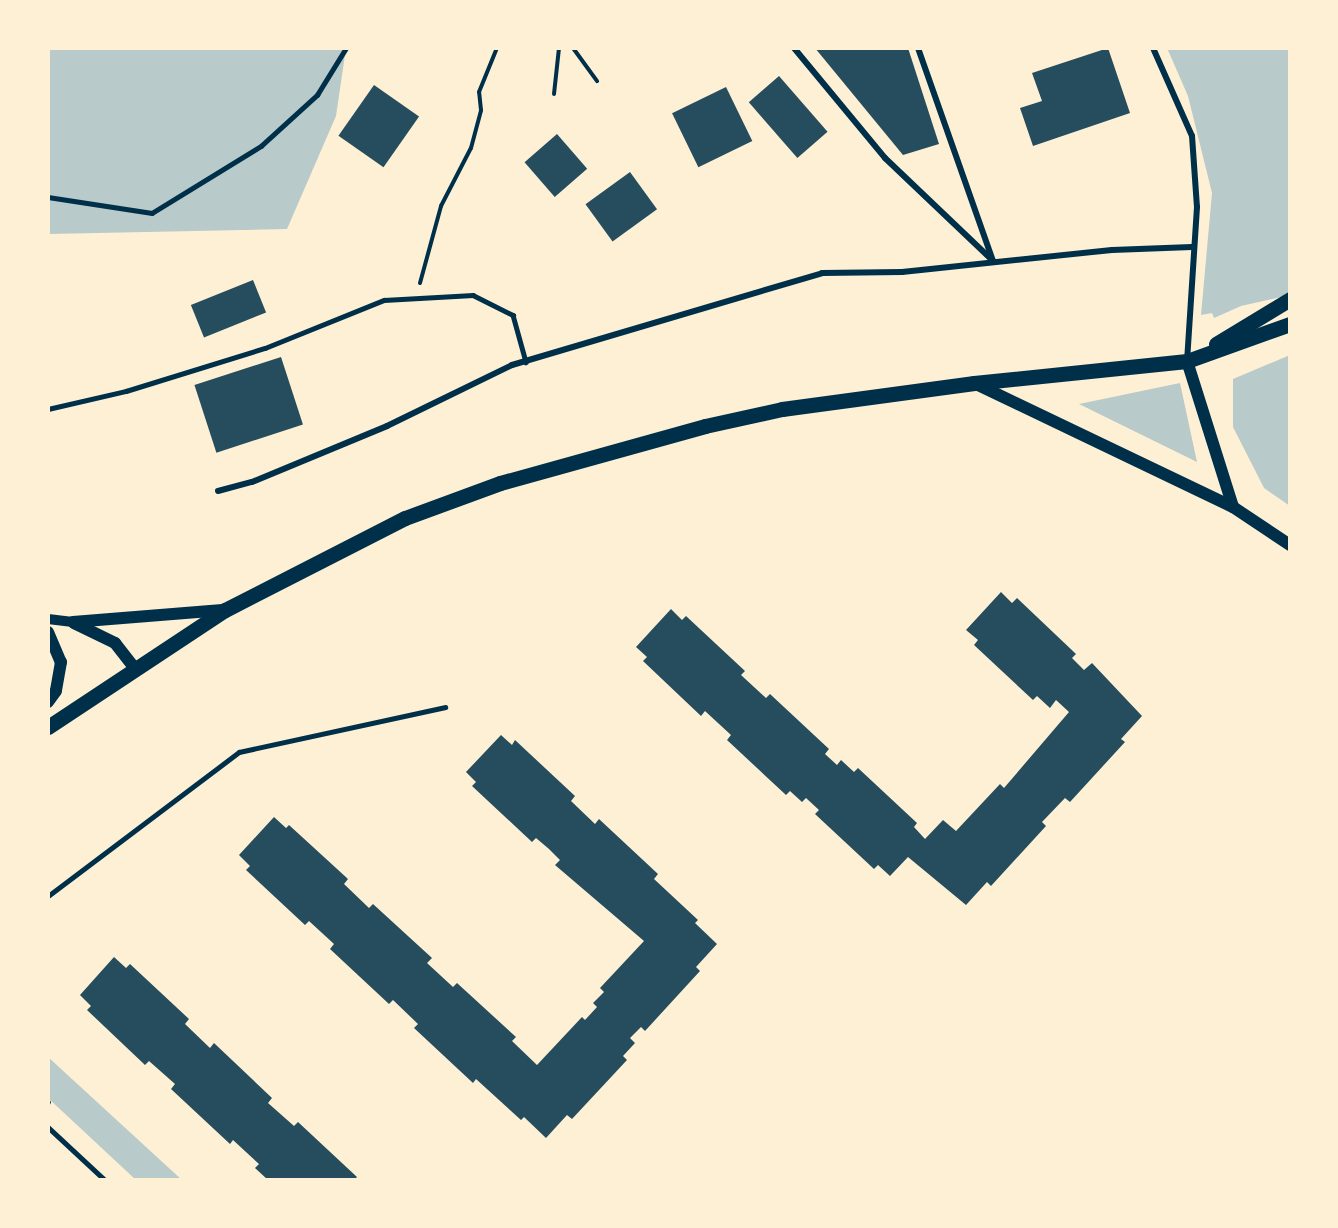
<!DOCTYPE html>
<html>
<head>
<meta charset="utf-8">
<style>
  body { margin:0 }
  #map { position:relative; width:1338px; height:1228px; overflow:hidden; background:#fdf0d5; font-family:"PT Sans",sans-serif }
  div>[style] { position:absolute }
  .green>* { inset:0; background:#b9caca }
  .building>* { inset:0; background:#264d5e; transform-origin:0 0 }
  .path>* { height:4px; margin:-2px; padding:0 2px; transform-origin:2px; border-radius:2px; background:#003049 }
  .service>* { height:4.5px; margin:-2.25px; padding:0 2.25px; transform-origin:2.25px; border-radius:2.25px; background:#003049 }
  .minor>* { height:6px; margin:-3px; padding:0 3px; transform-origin:3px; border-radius:3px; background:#003049 }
  .tertiary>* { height:10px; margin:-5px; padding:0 5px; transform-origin:5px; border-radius:5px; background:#003049 }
  .secondary>* { height:12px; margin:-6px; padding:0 6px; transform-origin:6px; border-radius:6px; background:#003049 }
  .primary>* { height:15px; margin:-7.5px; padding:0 7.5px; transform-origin:7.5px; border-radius:7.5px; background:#003049 }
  span { translate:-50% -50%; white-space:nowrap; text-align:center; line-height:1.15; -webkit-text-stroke:4.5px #fdf0d5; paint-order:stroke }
  .frame { position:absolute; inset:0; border:50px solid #fdf0d5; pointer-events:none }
</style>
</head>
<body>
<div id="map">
  <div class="green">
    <i style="clip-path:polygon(48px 48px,346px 48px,336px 116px,287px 229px,48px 234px)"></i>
    <i style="clip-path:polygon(1167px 48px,1290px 48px,1290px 295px,1241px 306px,1214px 318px,1212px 313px,1201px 315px,1212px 193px,1188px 96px)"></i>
    <i style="clip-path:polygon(1290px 355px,1290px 506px,1264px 488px,1233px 427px,1233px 379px)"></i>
    <i style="clip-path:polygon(1180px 383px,1197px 462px,1079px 404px)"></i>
    <i style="clip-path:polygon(48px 1057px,182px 1180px,136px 1180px,48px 1098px)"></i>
  </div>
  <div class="building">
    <i style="clip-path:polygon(815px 48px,908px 48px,939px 144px,903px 155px)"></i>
    <i style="clip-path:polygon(1108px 48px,1130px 113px,1033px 146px,1020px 108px,1042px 101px,1032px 73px)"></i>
    <i style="left:779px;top:76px;width:74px;height:40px;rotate:49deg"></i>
    <i style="left:374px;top:85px;width:55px;height:62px;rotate:35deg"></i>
    <i style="left:726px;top:87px;width:60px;height:60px;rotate:64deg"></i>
    <i style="left:557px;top:134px;width:46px;height:43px;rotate:49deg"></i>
    <i style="left:630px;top:172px;width:46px;height:55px;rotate:54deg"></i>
    <i style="left:253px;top:280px;width:35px;height:67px;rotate:68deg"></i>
    <i style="left:281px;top:357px;width:71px;height:91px;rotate:72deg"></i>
    <i style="clip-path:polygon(1001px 592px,1012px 603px,1017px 598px,1076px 654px,1072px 658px,1084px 670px,1092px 663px,1142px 716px,1121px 739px,1125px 742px,1070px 802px,1065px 798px,1042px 822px,1046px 826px,991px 886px,987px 882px,966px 905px,908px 857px,890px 876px,878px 865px,874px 869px,815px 814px,819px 810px,806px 798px,802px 802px,790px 791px,786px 795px,727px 740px,731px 735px,705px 711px,701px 716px,643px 661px,647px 657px,636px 647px,671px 609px,682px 620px,686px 616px,745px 671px,741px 675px,766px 698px,770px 694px,829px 749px,825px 754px,837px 765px,841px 760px,854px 772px,858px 768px,917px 823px,914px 827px,925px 839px,943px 820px,956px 831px,1000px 784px,1004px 788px,1069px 712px,1056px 700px,1050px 708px,1037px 696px,1033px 700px,974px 645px,978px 640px,966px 630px)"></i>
    <i style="clip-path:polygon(501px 735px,512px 745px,515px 740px,575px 796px,571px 801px,595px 824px,599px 819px,658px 874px,654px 879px,698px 920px,695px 923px,717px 944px,696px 967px,700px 971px,645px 1031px,641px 1027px,630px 1038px,635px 1043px,623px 1056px,627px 1060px,572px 1119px,567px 1115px,546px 1138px,524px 1117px,521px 1120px,476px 1079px,473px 1083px,414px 1028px,418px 1024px,393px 1000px,389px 1004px,330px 949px,334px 944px,309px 921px,305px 925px,246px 870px,250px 866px,239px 855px,274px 817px,286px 828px,289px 825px,348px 879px,344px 884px,369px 908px,373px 904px,432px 958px,427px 963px,453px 987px,457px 983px,516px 1037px,512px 1041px,537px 1065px,582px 1017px,585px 1020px,597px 1007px,593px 1003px,604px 992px,600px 988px,644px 941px,555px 865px,560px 860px,549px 849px,536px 838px,532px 842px,472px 786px,476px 782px,466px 772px)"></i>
    <i style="clip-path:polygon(114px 957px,126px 968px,130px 964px,189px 1019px,185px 1024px,210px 1048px,214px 1043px,272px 1098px,268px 1103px,294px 1126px,298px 1122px,357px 1177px,354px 1180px,268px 1180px,255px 1168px,259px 1164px,233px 1140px,230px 1144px,171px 1089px,175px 1084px,149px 1061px,145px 1065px,87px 1010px,91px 1006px,80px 995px)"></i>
  </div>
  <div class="path">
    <i style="left:573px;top:48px;width:41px;rotate:54deg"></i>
    <i style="left:554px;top:94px;width:46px;rotate:-83.8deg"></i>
    <i style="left:420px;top:283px;width:80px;rotate:-74.7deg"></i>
    <i style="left:441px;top:206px;width:65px;rotate:-62.7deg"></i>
    <i style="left:471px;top:148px;width:39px;rotate:-75deg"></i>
    <i style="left:481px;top:110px;width:18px;rotate:-96deg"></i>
    <i style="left:479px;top:92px;width:48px;rotate:-67.8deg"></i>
    <i style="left:48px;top:1104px;width:2px;rotate:-63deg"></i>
  </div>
  <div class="service">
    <i style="left:48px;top:197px;width:105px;rotate:8.7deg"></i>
    <i style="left:152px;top:213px;width:128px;rotate:-31.6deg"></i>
    <i style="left:261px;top:146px;width:76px;rotate:-42.3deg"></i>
    <i style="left:317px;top:95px;width:55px;rotate:-58.3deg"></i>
    <i style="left:48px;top:409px;width:80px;rotate:-13deg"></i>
    <i style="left:126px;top:391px;width:145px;rotate:-17.2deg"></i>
    <i style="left:265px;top:348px;width:128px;rotate:-22deg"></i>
    <i style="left:384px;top:300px;width:89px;rotate:-3.2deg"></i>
    <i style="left:473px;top:295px;width:45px;rotate:26.6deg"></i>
    <i style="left:513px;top:315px;width:49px;rotate:74.5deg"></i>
    <i style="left:48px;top:896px;width:239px;rotate:-37deg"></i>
    <i style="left:239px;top:752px;width:211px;rotate:-12.3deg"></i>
    <i style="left:48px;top:1127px;width:78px;rotate:42.9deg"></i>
  </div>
  <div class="minor">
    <i style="left:794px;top:48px;width:143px;rotate:50.4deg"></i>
    <i style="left:885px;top:158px;width:149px;rotate:43.6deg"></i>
    <i style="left:918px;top:48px;width:226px;rotate:70.6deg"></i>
    <i style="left:1153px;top:48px;width:96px;rotate:66.1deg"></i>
    <i style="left:1192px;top:136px;width:71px;rotate:86deg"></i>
    <i style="left:1197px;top:207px;width:153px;rotate:93.7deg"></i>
    <i style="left:218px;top:491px;width:35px;rotate:-15deg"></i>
    <i style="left:252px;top:482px;width:146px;rotate:-22.5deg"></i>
    <i style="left:387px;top:426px;width:139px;rotate:-26deg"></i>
    <i style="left:512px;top:365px;width:323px;rotate:-16.5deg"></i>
    <i style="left:822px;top:273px;width:80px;rotate:-0.7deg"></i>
    <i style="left:902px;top:272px;width:211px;rotate:-6deg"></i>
    <i style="left:1112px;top:250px;width:80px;rotate:-2.1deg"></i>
  </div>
  <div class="tertiary">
    <i style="left:48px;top:619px;width:25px;rotate:7deg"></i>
  </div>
  <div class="secondary">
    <i style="left:1187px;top:361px;width:153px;rotate:72.5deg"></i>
    <i style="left:974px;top:383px;width:287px;rotate:25.6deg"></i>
    <i style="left:1233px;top:507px;width:69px;rotate:33.7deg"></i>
    <i style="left:73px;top:622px;width:150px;rotate:-4.6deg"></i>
    <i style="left:74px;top:623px;width:46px;rotate:26deg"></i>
    <i style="left:115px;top:643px;width:33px;rotate:52deg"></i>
    <i style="left:48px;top:632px;width:33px;rotate:67deg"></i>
    <i style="left:61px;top:662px;width:29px;rotate:100deg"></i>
    <i style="left:56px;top:691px;width:14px;rotate:126deg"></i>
  </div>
  <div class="primary">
    <i style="left:1216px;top:344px;width:87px;rotate:-31.3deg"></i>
    <i style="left:48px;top:727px;width:212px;rotate:-33.5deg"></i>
    <i style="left:225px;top:610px;width:202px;rotate:-27.1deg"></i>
    <i style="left:405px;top:518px;width:101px;rotate:-20.2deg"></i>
    <i style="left:500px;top:483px;width:213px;rotate:-15.5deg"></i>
    <i style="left:705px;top:426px;width:79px;rotate:-12.4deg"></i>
    <i style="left:782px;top:409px;width:194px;rotate:-7.7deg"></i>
    <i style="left:974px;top:383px;width:214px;rotate:-5.9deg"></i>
    <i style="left:1187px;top:361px;width:109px;rotate:-19.8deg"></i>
  </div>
  <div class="frame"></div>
</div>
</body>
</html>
